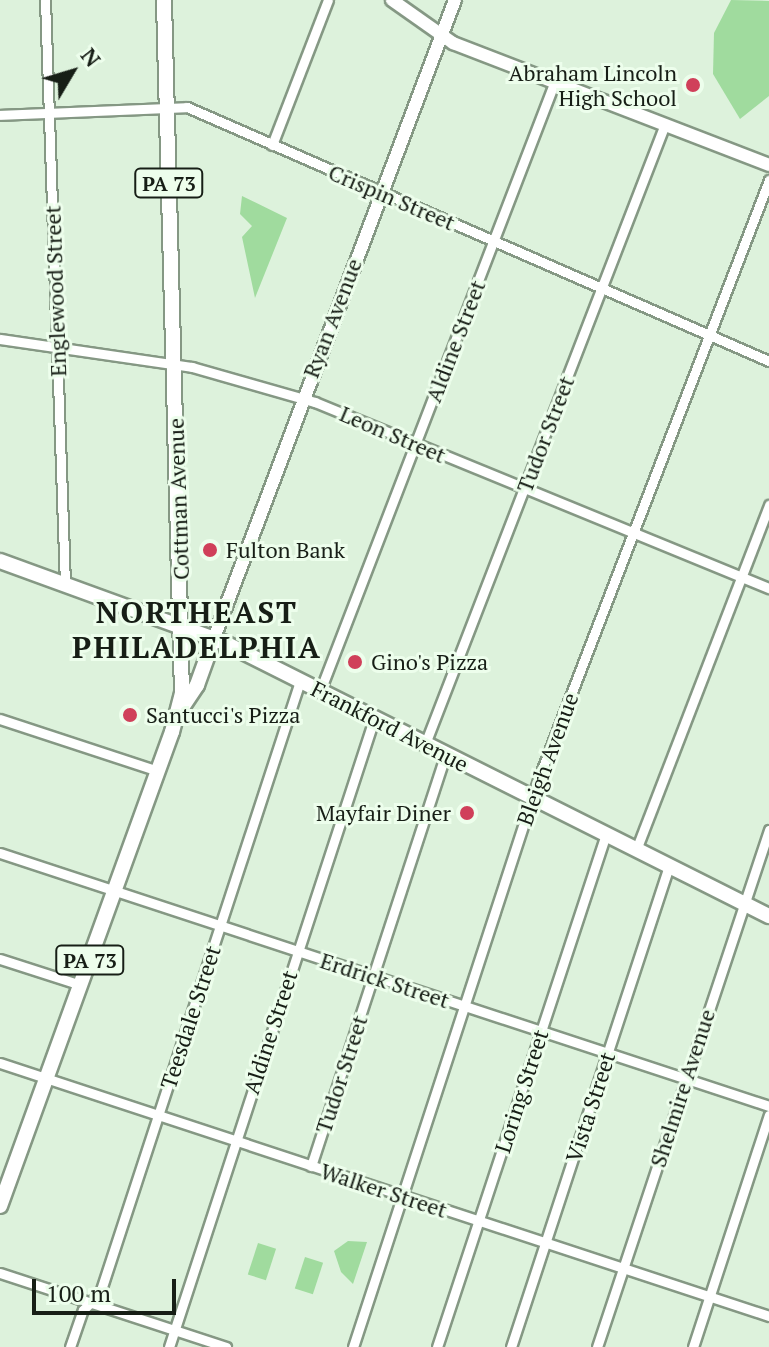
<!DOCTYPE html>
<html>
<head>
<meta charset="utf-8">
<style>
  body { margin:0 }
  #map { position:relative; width:769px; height:1347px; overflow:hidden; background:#ddf2dc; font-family:"PT Serif",serif }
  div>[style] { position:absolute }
  .green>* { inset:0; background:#a0db9e; transform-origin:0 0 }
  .roads { filter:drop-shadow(2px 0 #859884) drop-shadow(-2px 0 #859884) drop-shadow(0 2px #859884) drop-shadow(0 -2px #859884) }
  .street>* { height:9px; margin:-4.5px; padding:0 4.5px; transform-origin:4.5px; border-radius:4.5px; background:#fff }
  .secondary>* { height:12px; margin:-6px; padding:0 6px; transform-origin:6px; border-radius:6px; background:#fff }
  .primary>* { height:14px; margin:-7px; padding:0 7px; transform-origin:7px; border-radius:7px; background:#fff }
  .dots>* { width:22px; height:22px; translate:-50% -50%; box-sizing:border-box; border:4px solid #edfeec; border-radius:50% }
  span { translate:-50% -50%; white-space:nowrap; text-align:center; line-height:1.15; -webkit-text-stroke:6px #edfeec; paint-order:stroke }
  .shield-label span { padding:2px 6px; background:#edfeec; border:2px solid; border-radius:6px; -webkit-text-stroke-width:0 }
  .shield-label { font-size:20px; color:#171e16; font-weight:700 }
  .poi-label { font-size:22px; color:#171e16 }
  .right { translate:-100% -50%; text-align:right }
  .left { translate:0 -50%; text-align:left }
  .street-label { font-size:22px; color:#171e16 }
  .district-label { font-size:30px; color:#171e16; font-weight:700; letter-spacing:2px }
  .north { position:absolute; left:32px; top:32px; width:80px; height:80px; -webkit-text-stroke:6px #edfeec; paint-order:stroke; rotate:52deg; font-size:22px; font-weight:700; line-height:32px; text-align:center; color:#171e16 }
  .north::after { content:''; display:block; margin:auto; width:28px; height:36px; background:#171e16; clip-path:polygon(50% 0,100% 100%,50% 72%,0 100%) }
  .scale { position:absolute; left:32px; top:1279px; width:144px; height:36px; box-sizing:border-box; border:4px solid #171e16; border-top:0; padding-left:10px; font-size:24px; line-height:28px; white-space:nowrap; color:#171e16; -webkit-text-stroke:6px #edfeec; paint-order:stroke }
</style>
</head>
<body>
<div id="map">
  <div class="green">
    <i style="clip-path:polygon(731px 0,769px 1px,769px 96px,740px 119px,713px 74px,714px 33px)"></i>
    <i style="clip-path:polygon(242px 196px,287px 218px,255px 298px,242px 237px,252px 226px,240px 214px)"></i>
    <i style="clip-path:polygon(348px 1241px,367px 1242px,353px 1284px,341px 1272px,334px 1251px)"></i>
    <i style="left:258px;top:1243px;width:19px;height:33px;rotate:18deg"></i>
    <i style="left:305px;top:1257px;width:19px;height:33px;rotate:18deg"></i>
  </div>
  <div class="roads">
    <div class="street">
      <i style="left:45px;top:0;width:583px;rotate:88.04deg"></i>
      <i style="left:0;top:115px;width:187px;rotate:-2.4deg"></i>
      <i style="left:187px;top:107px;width:635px;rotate:23.58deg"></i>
      <i style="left:272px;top:145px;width:155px;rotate:-68.9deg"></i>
      <i style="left:0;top:339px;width:194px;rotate:8.3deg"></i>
      <i style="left:192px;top:367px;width:128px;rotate:15.9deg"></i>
      <i style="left:315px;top:402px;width:491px;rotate:22.3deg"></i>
      <i style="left:320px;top:691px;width:654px;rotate:-68.93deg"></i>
      <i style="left:0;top:719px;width:166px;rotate:18.2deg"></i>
      <i style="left:425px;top:744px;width:665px;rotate:-68.84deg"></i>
      <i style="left:636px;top:850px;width:370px;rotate:-68.9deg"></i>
      <i style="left:0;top:853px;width:810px;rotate:18.21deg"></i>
      <i style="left:0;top:959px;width:85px;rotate:17.8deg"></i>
      <i style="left:0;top:1063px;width:810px;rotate:18.21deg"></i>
      <i style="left:311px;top:1166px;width:434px;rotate:-71.9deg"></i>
      <i style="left:0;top:1273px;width:238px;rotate:18.1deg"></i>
      <i style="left:70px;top:1347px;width:39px;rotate:-71deg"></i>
      <i style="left:83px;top:1310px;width:24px;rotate:-45deg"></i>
      <i style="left:100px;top:1293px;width:644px;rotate:-71.9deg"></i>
      <i style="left:169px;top:1347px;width:661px;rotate:-71.92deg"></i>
      <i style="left:353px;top:1347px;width:596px;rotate:-71.93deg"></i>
      <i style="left:538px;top:780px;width:643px;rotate:-68.94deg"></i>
      <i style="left:437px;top:1347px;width:540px;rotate:-71.77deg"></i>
      <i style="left:511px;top:1347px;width:506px;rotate:-71.82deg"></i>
      <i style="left:597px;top:1347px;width:545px;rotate:-71.6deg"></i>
      <i style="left:693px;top:1347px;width:244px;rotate:-71.9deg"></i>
    </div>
    <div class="secondary">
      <i style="left:392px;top:0;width:75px;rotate:35.2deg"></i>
      <i style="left:453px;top:43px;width:339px;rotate:21.1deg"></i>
      <i style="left:214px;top:638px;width:682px;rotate:-69.31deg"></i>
    </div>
    <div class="primary">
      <i style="left:0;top:561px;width:239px;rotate:20deg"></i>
      <i style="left:225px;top:643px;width:609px;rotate:26.65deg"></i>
      <i style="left:181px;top:709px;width:29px;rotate:-56deg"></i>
      <i style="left:197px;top:685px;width:50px;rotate:-70.1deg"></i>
      <i style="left:0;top:1206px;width:504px;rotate:-70.06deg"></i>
      <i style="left:172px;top:732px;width:40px;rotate:-75.6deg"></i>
      <i style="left:182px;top:693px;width:693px;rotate:-91.49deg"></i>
    </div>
  </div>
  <div class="dots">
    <i style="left:693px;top:85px;background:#d0405a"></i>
    <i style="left:210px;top:550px;background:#d0405a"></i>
    <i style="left:355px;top:662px;background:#d0405a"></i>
    <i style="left:130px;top:715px;background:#d0405a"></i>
    <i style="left:467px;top:813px;background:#d0405a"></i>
  </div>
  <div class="shield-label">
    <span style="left:169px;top:183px">PA 73</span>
    <span style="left:90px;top:960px">PA 73</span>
  </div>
  <div class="poi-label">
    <span class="right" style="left:677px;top:85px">Abraham Lincoln<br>High School</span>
    <span class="left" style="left:226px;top:550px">Fulton Bank</span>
    <span class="left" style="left:371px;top:662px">Gino's Pizza</span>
    <span class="left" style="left:146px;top:715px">Santucci's Pizza</span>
    <span class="right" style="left:451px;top:813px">Mayfair Diner</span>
  </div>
  <div class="street-label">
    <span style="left:392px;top:197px;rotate:23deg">Crispin Street</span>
    <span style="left:55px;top:291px;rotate:-92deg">Englewood Street</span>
    <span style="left:332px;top:318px;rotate:-69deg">Ryan Avenue</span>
    <span style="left:455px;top:341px;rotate:-69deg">Aldine Street</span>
    <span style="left:393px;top:434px;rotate:23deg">Leon Street</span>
    <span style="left:545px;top:434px;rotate:-69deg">Tudor Street</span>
    <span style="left:178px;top:499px;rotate:-92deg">Cottman Avenue</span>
    <span style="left:390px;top:726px;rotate:27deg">Frankford Avenue</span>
    <span style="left:547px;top:759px;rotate:-70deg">Bleigh Avenue</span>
    <span style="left:385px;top:980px;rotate:18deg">Erdrick Street</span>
    <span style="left:190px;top:1017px;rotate:-72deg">Teesdale Street</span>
    <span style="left:270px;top:1032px;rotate:-72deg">Aldine Street</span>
    <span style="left:341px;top:1074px;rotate:-72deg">Tudor Street</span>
    <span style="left:682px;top:1088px;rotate:-72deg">Shelmire Avenue</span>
    <span style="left:521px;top:1091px;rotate:-72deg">Loring Street</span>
    <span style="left:590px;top:1107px;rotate:-72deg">Vista Street</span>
    <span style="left:384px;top:1190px;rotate:18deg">Walker Street</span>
  </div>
  <div class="district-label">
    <span style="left:197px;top:629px">NORTHEAST<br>PHILADELPHIA</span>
  </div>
  <div class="north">N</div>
  <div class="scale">100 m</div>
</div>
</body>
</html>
